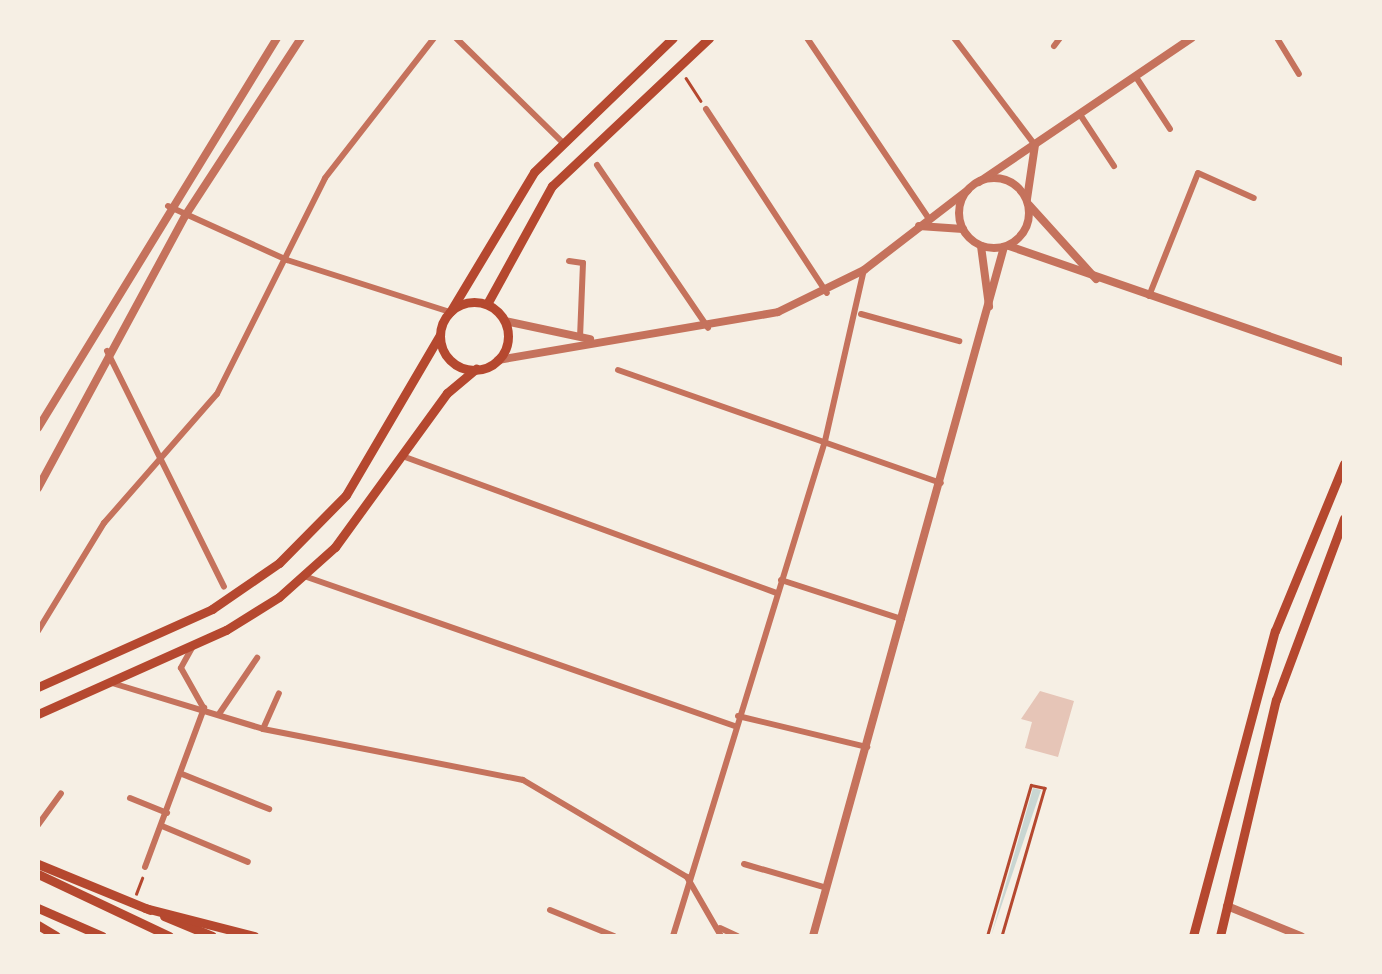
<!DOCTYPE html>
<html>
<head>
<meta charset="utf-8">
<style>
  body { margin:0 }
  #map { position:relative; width:1382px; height:974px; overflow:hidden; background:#f6efe4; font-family:"PT Sans",sans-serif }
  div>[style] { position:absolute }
  .water>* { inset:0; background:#c9d6d2 }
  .building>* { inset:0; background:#e6c5b7 }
  .path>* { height:2.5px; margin:-1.25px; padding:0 1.25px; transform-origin:1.25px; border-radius:1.25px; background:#b5482f }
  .minor>* { height:6px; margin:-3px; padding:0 3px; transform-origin:3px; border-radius:3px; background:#c5725c }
  .tertiary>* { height:8px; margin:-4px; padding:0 4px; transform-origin:4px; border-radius:4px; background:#c5725c }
  .tertiary>.ring { margin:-4px; padding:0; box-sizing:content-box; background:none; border:8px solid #c5725c; border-radius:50% }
  .secondary>* { height:9px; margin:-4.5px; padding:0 4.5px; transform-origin:4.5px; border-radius:4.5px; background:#b5482f }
  .secondary>.ring { margin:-4.5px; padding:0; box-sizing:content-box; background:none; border:9px solid #b5482f; border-radius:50% }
  .primary>* { height:9px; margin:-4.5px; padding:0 4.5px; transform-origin:4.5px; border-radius:4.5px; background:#b5482f }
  span { translate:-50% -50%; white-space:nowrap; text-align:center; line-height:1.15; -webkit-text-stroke:10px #f6efe4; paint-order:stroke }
  .frame { position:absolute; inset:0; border:40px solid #f6efe4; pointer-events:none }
</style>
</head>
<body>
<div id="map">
  <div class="water">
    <i style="clip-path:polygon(1033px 788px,1041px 790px,991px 936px)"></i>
  </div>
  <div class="building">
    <i style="clip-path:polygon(1040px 691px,1074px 701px,1058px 757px,1025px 748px,1032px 722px,1021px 719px)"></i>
  </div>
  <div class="path">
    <i style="left:686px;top:78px;width:27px;rotate:57deg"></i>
    <i style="left:136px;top:894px;width:17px;rotate:-69deg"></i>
    <i style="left:987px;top:936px;width:157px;rotate:-73.8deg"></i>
    <i style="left:1031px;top:785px;width:14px;rotate:12deg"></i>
    <i style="left:1045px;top:788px;width:154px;rotate:106.2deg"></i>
  </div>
  <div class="minor">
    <i style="left:456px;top:38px;width:147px;rotate:44.4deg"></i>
    <i style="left:807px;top:38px;width:218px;rotate:56deg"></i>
    <i style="left:954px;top:38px;width:134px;rotate:52.9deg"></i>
    <i style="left:1277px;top:38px;width:42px;rotate:58.6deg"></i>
    <i style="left:1054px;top:46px;width:10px;rotate:-53deg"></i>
    <i style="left:1136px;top:77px;width:62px;rotate:56.8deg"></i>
    <i style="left:706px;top:109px;width:220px;rotate:56.7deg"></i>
    <i style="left:1081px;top:116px;width:60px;rotate:56.6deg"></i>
    <i style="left:597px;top:165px;width:197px;rotate:55.7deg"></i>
    <i style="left:168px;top:206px;width:131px;rotate:24.4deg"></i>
    <i style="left:287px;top:260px;width:171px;rotate:17.7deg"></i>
    <i style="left:569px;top:261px;width:14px;rotate:8deg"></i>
    <i style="left:583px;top:263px;width:74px;rotate:92.3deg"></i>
    <i style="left:1149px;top:296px;width:132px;rotate:-68.3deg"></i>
    <i style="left:1198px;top:173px;width:61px;rotate:24.1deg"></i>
    <i style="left:861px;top:314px;width:102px;rotate:15.4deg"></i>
    <i style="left:107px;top:351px;width:263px;rotate:63.6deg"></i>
    <i style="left:618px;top:370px;width:342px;rotate:19.3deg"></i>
    <i style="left:405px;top:457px;width:396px;rotate:20.1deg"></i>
    <i style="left:304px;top:576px;width:456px;rotate:19.2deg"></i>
    <i style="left:781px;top:580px;width:127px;rotate:17.9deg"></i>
    <i style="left:38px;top:631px;width:127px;rotate:-58.6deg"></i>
    <i style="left:104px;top:523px;width:171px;rotate:-48.8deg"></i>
    <i style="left:217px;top:394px;width:241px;rotate:-63.4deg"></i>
    <i style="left:325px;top:178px;width:177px;rotate:-52.1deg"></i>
    <i style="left:193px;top:646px;width:25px;rotate:119deg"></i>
    <i style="left:181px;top:668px;width:45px;rotate:60.6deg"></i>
    <i style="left:112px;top:683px;width:158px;rotate:16.9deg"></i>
    <i style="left:263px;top:729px;width:265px;rotate:11.1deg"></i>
    <i style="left:523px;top:780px;width:191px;rotate:30.6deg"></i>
    <i style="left:687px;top:877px;width:68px;rotate:60deg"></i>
    <i style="left:219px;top:714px;width:68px;rotate:-55.8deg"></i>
    <i style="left:738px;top:716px;width:133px;rotate:13.5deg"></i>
    <i style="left:263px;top:729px;width:39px;rotate:-66deg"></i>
    <i style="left:182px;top:774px;width:94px;rotate:21.9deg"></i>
    <i style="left:130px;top:798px;width:40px;rotate:22deg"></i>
    <i style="left:38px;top:825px;width:39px;rotate:-54deg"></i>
    <i style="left:162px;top:826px;width:93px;rotate:22.7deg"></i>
    <i style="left:744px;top:864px;width:86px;rotate:16.1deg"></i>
    <i style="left:145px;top:867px;width:170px;rotate:-69.6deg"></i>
    <i style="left:550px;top:910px;width:69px;rotate:22.1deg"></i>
    <i style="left:720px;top:928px;width:19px;rotate:25deg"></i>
    <i style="left:673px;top:936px;width:518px;rotate:-72.93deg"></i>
    <i style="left:825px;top:441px;width:175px;rotate:-77.2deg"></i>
  </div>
  <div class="tertiary">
    <i class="ring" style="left:959px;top:178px;width:62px;height:62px"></i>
    <i style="left:979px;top:182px;width:257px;rotate:-34.1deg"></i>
    <i style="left:1027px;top:199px;width:55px;rotate:-81.6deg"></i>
    <i style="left:1029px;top:205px;width:100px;rotate:47.8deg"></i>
    <i style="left:919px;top:226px;width:44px;rotate:3.9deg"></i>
    <i style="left:981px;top:246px;width:61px;rotate:82.4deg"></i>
    <i style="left:1009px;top:246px;width:355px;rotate:19.1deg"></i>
    <i style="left:505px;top:321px;width:87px;rotate:12deg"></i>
    <i style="left:498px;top:360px;width:284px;rotate:-9.7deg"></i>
    <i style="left:778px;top:312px;width:96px;rotate:-26deg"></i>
    <i style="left:864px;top:270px;width:131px;rotate:-37.6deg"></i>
    <i style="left:38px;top:428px;width:457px;rotate:-58.5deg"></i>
    <i style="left:38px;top:488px;width:309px;rotate:-61.6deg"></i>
    <i style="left:185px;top:216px;width:212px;rotate:-56.9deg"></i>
    <i style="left:1227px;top:906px;width:80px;rotate:22.1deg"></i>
    <i style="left:813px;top:936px;width:715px;rotate:-74.51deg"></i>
  </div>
  <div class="secondary">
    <i class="ring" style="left:440px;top:302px;width:59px;height:59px"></i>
    <i style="left:487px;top:304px;width:135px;rotate:-61.2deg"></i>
    <i style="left:552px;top:186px;width:216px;rotate:-43.3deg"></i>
    <i style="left:450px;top:312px;width:163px;rotate:-59deg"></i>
    <i style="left:534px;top:172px;width:193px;rotate:-44deg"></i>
    <i style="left:38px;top:687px;width:191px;rotate:-24.1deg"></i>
    <i style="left:212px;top:609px;width:81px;rotate:-34.5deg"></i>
    <i style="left:279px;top:563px;width:95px;rotate:-45.4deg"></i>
    <i style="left:346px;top:495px;width:186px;rotate:-59.6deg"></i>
    <i style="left:38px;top:714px;width:206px;rotate:-24.1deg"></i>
    <i style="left:226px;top:630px;width:62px;rotate:-31.9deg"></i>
    <i style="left:279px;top:597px;width:75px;rotate:-41.8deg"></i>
    <i style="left:335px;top:547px;width:190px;rotate:-54deg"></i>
    <i style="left:447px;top:393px;width:38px;rotate:-40deg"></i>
    <i style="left:38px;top:864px;width:121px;rotate:22.3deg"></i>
    <i style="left:164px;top:916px;width:52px;rotate:22.6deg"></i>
    <i style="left:38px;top:925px;width:21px;rotate:31deg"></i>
    <i style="left:1193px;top:936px;width:316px;rotate:-75deg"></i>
    <i style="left:1275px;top:631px;width:181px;rotate:-67.6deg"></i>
    <i style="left:1220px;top:936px;width:243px;rotate:-76.7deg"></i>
    <i style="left:1276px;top:700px;width:194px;rotate:-69.5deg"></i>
  </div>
  <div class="primary">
    <i style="left:38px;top:874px;width:145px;rotate:25.3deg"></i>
    <i style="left:38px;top:908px;width:70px;rotate:23.6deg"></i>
    <i style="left:145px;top:908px;width:113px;rotate:14.4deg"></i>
  </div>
  <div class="frame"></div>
</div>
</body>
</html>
